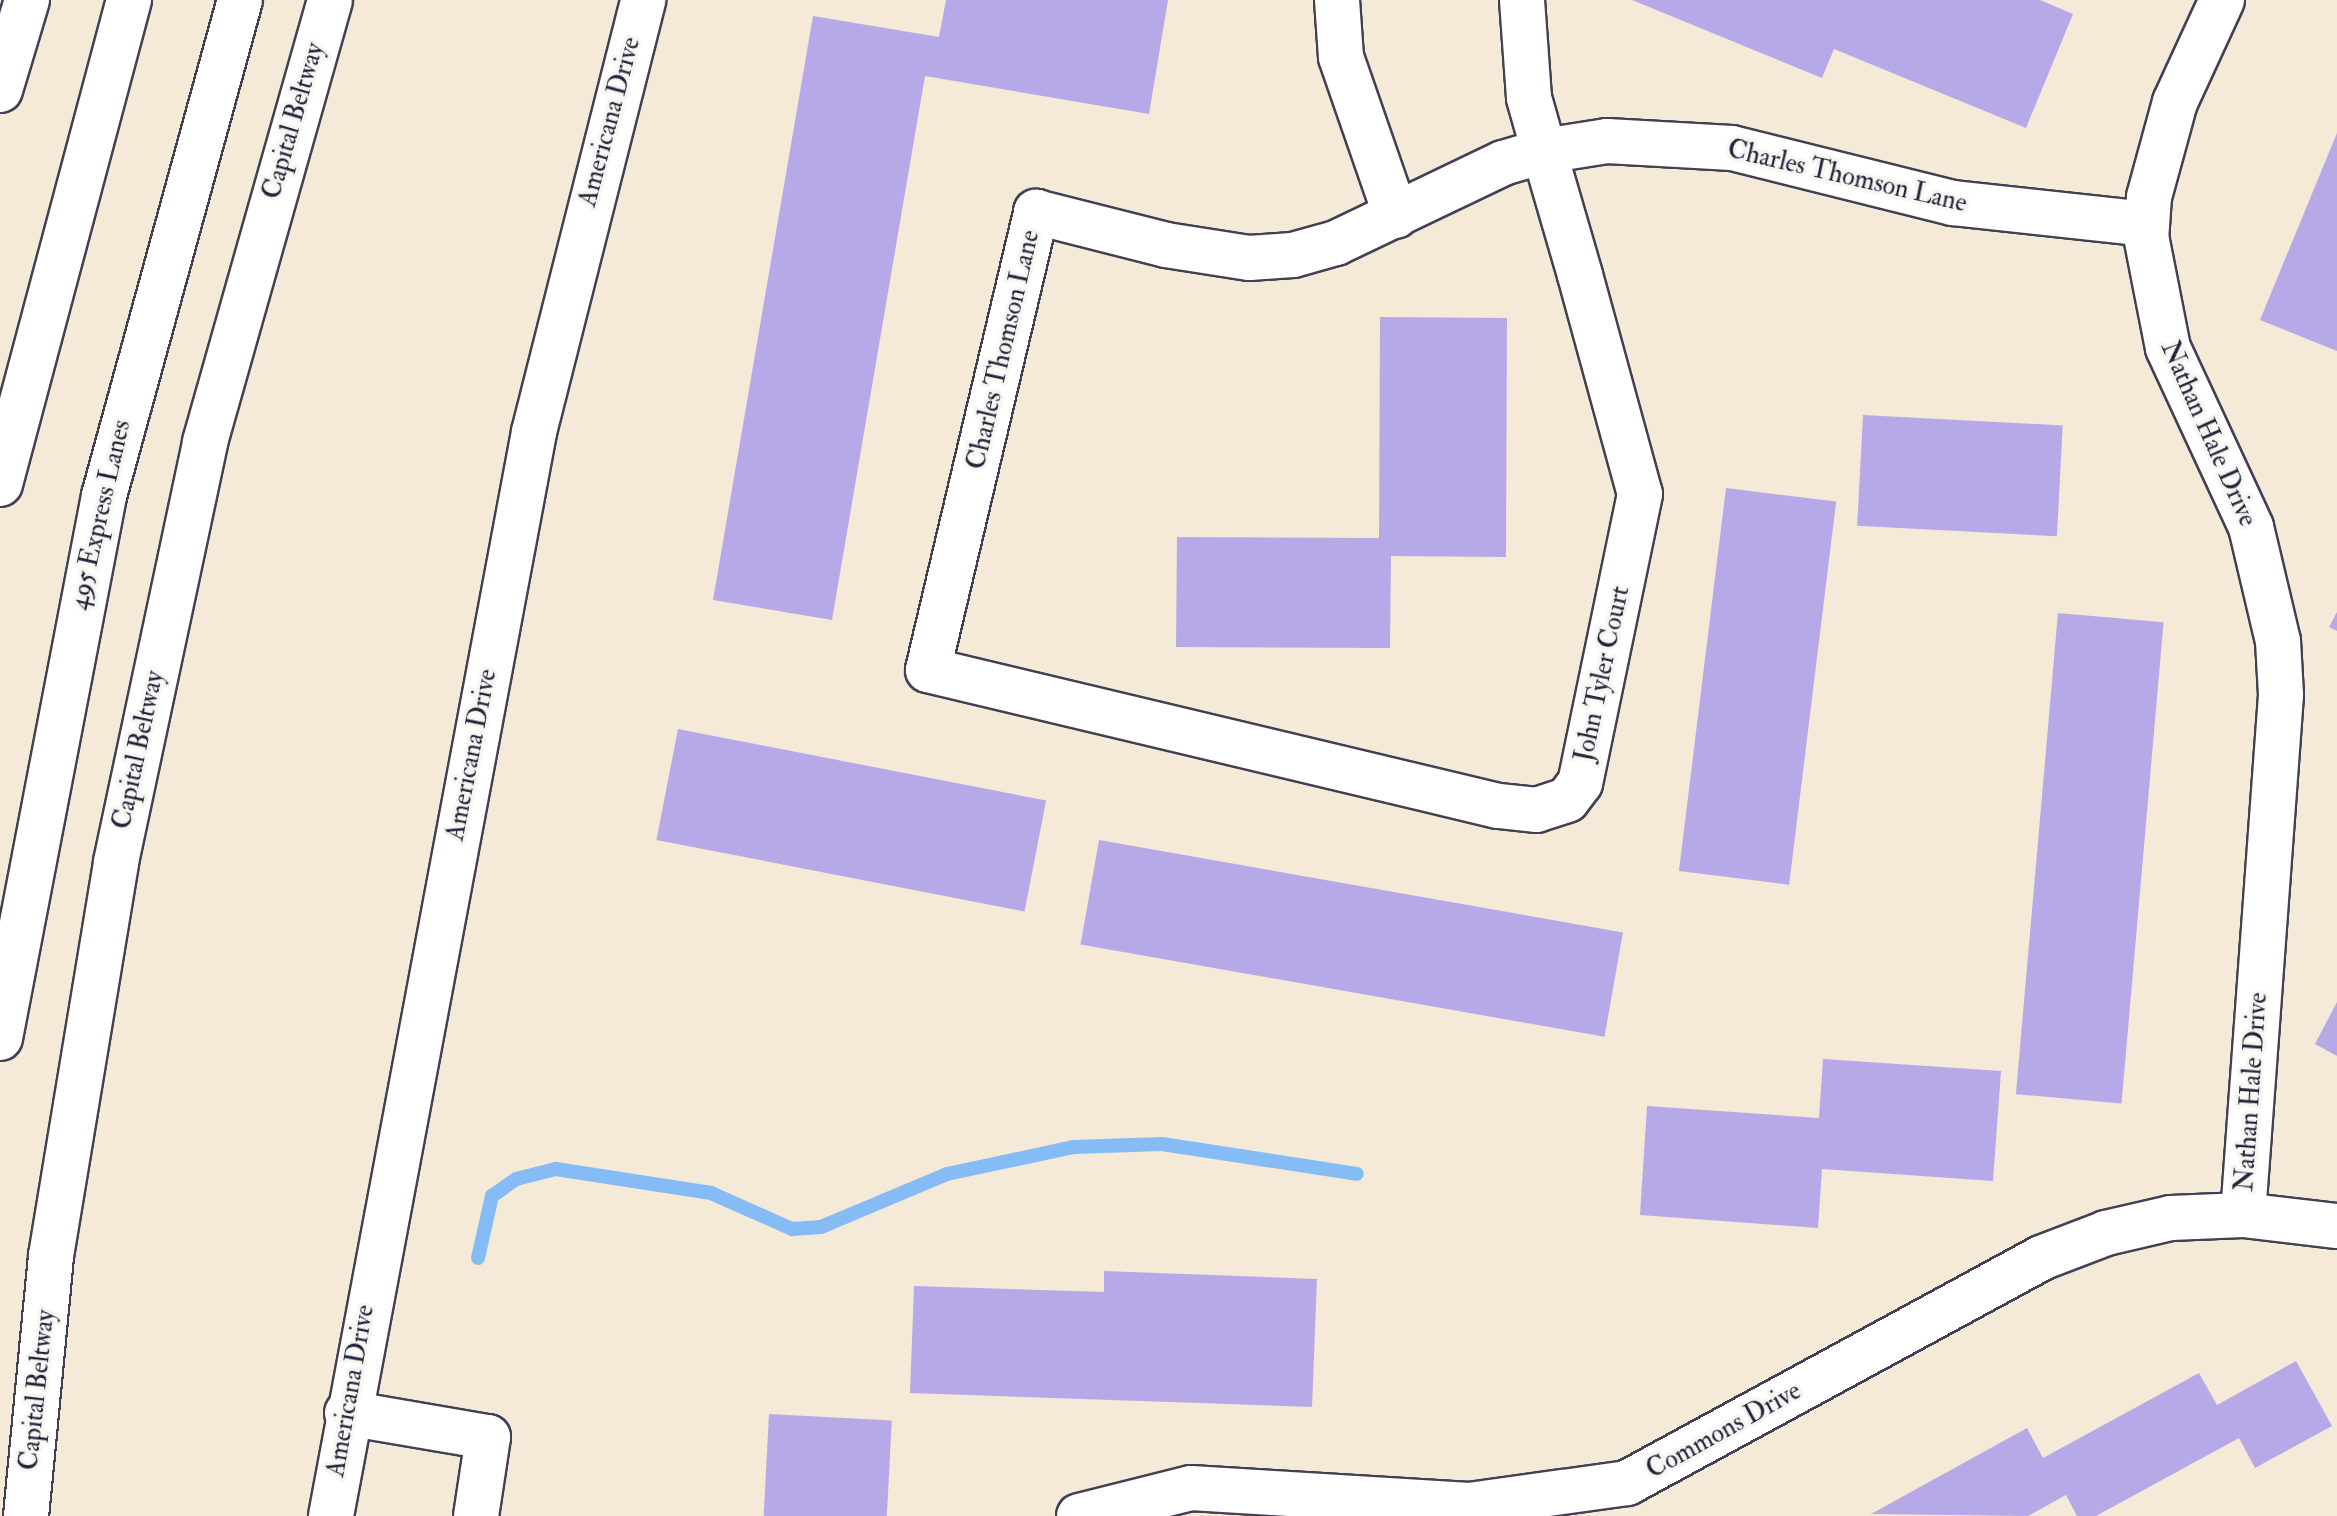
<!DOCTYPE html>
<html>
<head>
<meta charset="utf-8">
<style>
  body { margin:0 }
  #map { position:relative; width:2337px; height:1516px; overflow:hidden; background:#f5e9d8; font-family:"IM FELL Double Pica",serif }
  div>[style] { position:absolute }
  .stream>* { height:14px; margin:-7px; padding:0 7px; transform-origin:7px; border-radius:7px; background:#85bcf5 }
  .building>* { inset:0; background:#b7a9e8; transform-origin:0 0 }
  .roads { filter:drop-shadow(2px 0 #424053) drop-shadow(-2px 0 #424053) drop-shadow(0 2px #424053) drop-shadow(0 -2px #424053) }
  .minor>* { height:44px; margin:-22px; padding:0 22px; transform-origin:22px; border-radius:22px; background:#fff }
  .highway>* { height:44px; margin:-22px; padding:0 22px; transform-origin:22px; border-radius:22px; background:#fff }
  span { translate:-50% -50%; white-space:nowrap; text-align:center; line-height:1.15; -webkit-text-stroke:7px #f6f6f2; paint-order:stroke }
  .street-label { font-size:26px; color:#22223b }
</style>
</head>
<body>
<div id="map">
  <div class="stream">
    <i style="left:478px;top:1258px;width:64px;rotate:-77.3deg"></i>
    <i style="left:492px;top:1196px;width:29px;rotate:-35deg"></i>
    <i style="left:516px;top:1179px;width:41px;rotate:-14deg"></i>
    <i style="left:556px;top:1169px;width:157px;rotate:8.8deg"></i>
    <i style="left:711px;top:1193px;width:89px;rotate:24deg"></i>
    <i style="left:792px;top:1229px;width:29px;rotate:-4deg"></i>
    <i style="left:821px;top:1227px;width:137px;rotate:-22.8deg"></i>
    <i style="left:947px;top:1174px;width:130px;rotate:-12deg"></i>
    <i style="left:1074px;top:1147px;width:88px;rotate:-2deg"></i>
    <i style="left:1162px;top:1144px;width:197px;rotate:8.7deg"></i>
  </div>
  <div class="building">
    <i style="clip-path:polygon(946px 0,1168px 0,1149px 114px,925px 76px,832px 620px,713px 600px,813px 16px,939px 37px)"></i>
    <i style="clip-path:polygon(1632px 0,2040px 0,2073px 14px,2026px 128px,1834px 49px,1822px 78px)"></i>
    <i style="clip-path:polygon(2337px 133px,2337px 351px,2260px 320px)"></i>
    <i style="clip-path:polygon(1380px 317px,1507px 318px,1506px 557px,1391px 556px,1390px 648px,1176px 647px,1177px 537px,1379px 538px)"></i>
    <i style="left:1863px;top:415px;width:200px;height:111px;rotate:3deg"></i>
    <i style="left:1726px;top:488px;width:111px;height:386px;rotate:7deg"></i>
    <i style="clip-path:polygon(2337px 612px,2337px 631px,2329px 627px)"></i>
    <i style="left:2058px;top:613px;width:106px;height:483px;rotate:5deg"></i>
    <i style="left:678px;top:729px;width:375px;height:113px;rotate:11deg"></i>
    <i style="left:1099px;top:840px;width:532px;height:106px;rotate:10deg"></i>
    <i style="clip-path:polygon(2337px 1002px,2337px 1056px,2315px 1044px)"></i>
    <i style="clip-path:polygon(1823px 1059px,2001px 1071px,1993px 1181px,1822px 1169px,1818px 1228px,1640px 1215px,1647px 1106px,1819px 1118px)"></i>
    <i style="clip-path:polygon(1104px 1271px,1317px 1279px,1312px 1407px,910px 1393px,914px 1286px,1104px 1292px)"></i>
    <i style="clip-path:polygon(2296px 1361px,2332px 1426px,2255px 1468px,2239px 1438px,2096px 1516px,2077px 1516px,2066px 1495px,2028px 1516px,1871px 1514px,2027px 1428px,2043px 1458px,2199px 1373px,2217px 1405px)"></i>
    <i style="left:769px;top:1414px;width:123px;height:102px;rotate:3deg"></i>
  </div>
  <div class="roads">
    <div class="minor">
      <i style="left:1337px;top:0;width:57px;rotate:86deg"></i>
      <i style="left:1341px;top:57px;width:168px;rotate:70.9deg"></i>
      <i style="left:1522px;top:0;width:98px;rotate:85.9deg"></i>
      <i style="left:1529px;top:98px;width:55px;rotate:74.2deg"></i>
      <i style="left:1544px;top:151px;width:129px;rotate:73.8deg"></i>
      <i style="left:1580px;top:275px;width:227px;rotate:74.7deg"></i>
      <i style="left:1640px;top:494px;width:295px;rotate:101.7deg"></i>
      <i style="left:1580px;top:783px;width:21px;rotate:127deg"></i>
      <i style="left:1567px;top:800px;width:32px;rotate:162deg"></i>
      <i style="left:1537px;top:810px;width:39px;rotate:-174deg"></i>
      <i style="left:1498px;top:806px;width:586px;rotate:-166.58deg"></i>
      <i style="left:928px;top:670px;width:471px;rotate:-76.7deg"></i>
      <i style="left:1036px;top:212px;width:134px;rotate:14.2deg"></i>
      <i style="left:1166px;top:245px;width:84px;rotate:8.9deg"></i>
      <i style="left:1249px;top:258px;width:44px;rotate:-3.9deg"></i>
      <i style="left:1293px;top:255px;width:45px;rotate:-15.6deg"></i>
      <i style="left:1336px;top:243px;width:185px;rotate:-25.6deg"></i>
      <i style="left:1503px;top:163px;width:43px;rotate:-16.3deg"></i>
      <i style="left:1544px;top:151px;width:64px;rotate:-9deg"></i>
      <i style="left:1607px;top:141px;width:125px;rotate:3.2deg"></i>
      <i style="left:1732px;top:148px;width:228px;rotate:14deg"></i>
      <i style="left:1953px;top:203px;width:195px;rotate:6.2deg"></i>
      <i style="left:2222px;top:0;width:112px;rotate:114.7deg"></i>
      <i style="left:2175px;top:102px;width:98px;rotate:105.3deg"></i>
      <i style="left:2149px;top:197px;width:39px;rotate:94deg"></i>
      <i style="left:2146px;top:236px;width:114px;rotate:78.9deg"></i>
      <i style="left:2168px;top:348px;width:197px;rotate:65.1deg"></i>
      <i style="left:2251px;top:527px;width:117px;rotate:76.7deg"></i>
      <i style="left:2278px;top:641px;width:54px;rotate:86.8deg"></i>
      <i style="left:2281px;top:695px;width:521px;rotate:94.18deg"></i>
      <i style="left:347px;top:1413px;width:143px;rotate:9.7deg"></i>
      <i style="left:488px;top:1437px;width:80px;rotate:98.6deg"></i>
      <i style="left:331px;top:1516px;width:1103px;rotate:-79.39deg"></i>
      <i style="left:534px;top:432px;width:446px;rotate:-75.8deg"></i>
      <i style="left:1079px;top:1516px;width:115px;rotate:-14deg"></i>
      <i style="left:1191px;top:1488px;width:279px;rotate:3.5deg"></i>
      <i style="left:1469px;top:1505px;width:160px;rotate:-7.9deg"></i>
      <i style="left:1627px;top:1483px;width:471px;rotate:-28.5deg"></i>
      <i style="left:2041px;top:1258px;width:70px;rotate:-21deg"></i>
      <i style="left:2106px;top:1233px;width:67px;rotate:-13deg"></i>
      <i style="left:2171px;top:1218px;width:72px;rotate:-2.4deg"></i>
      <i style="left:2243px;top:1215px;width:95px;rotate:6.7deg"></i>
    </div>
    <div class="highway">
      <i style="left:0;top:90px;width:94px;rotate:-73.3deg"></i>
      <i style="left:0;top:484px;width:501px;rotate:-75.08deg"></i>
      <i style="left:0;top:1038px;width:552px;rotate:-79.14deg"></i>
      <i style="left:104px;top:496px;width:514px;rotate:-74.67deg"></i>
      <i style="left:26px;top:1516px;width:261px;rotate:-84.5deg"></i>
      <i style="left:51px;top:1256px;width:399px;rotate:-80.6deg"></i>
      <i style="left:116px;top:862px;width:429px;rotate:-78deg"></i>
      <i style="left:205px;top:442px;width:459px;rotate:-74.2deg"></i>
    </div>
  </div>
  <div class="street-label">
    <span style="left:294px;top:121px;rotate:-74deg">Capital Beltway</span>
    <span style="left:610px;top:122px;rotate:-75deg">Americana Drive</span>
    <span style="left:1847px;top:177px;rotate:13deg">Charles Thomson Lane</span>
    <span style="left:1004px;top:350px;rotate:-77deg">Charles Thomson Lane</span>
    <span style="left:2208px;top:434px;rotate:66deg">Nathan Hale Drive</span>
    <span style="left:101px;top:515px;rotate:-77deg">495 Express Lanes</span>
    <span style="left:1603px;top:674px;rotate:-78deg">John Tyler Court</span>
    <span style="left:139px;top:750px;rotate:-78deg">Capital Beltway</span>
    <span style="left:472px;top:755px;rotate:-79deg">Americana Drive</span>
    <span style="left:2252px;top:1092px;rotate:-86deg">Nathan Hale Drive</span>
    <span style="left:38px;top:1390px;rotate:-84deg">Capital Beltway</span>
    <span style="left:351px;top:1391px;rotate:-80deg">Americana Drive</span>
    <span style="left:1724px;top:1431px;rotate:-29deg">Commons Drive</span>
  </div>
</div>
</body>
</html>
